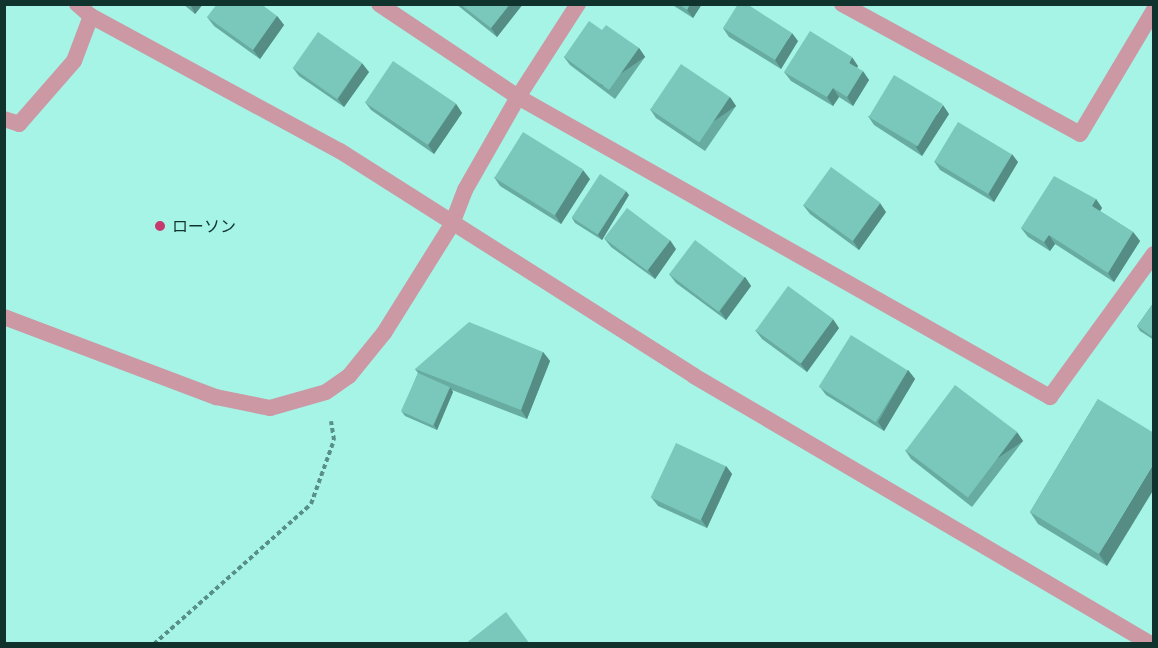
<!DOCTYPE html>
<html>
<head>
<meta charset="utf-8">
<style>
  body { margin:0 }
  #map { position:relative; width:1158px; height:648px; overflow:hidden; background:#a5f4e6; font-family:Manrope,"Noto Sans JP",sans-serif }
  div>[style] { position:absolute }
  .path>* { height:4px; margin-top:-2px; transform-origin:0; background:repeating-linear-gradient(90deg,#588f86 0 4.5px,transparent 0 7.5px) }
  .minor>* { height:16px; margin:-8px; padding:0 8px; transform-origin:8px; border-radius:8px; background:#cb98a4 }
  .tertiary>* { height:16px; margin:-8px; padding:0 8px; transform-origin:8px; border-radius:8px; background:#cb98a4 }
  .wall>* { inset:0; background:#68aca1 }
  .shaded-wall>* { inset:0; background:#558c83; transform-origin:0 0 }
  .building>* { inset:0; background:#79c8bb; transform-origin:0 0 }
  .dots>* { width:16px; height:16px; translate:-50% -50%; box-sizing:border-box; border:3px solid #a5f4e6; border-radius:50% }
  span { translate:-50% -50%; white-space:nowrap; text-align:center; line-height:1.15; -webkit-text-stroke:4.5px #a5f4e6; paint-order:stroke }
  .poi-label { font-size:16px; color:#11332e }
  .left { translate:0 -50%; text-align:left }
  .frame { position:absolute; inset:0; border:6px solid #11332e; pointer-events:none }
</style>
</head>
<body>
<div id="map">
  <div class="path">
    <i style="left:154px;top:644px;width:210px;rotate:-41.7deg"></i>
    <i style="left:311px;top:504px;width:68px;rotate:-70.2deg"></i>
    <i style="left:334px;top:440px;width:19px;rotate:-99deg"></i>
  </div>
  <div class="minor">
    <i style="left:379px;top:4px;width:167px;rotate:33.8deg"></i>
    <i style="left:518px;top:97px;width:611px;rotate:29.42deg"></i>
    <i style="left:1050px;top:397px;width:177px;rotate:-54deg"></i>
    <i style="left:842px;top:4px;width:271px;rotate:28.6deg"></i>
    <i style="left:1080px;top:134px;width:144px;rotate:-59.2deg"></i>
    <i style="left:4px;top:119px;width:16px;rotate:18deg"></i>
    <i style="left:19px;top:124px;width:84px;rotate:-48.9deg"></i>
    <i style="left:74px;top:61px;width:48px;rotate:-69.3deg"></i>
    <i style="left:452px;top:224px;width:36px;rotate:-69deg"></i>
    <i style="left:465px;top:190px;width:107px;rotate:-60.3deg"></i>
    <i style="left:518px;top:97px;width:111px;rotate:-57.2deg"></i>
  </div>
  <div class="tertiary">
    <i style="left:77px;top:4px;width:18px;rotate:41deg"></i>
    <i style="left:91px;top:16px;width:283px;rotate:28.5deg"></i>
    <i style="left:340px;top:151px;width:419px;rotate:32.4deg"></i>
    <i style="left:694px;top:376px;width:530px;rotate:30.39deg"></i>
    <i style="left:4px;top:317px;width:227px;rotate:20.7deg"></i>
    <i style="left:216px;top:397px;width:55px;rotate:11.5deg"></i>
    <i style="left:270px;top:408px;width:58px;rotate:-15.9deg"></i>
    <i style="left:326px;top:392px;width:28px;rotate:-35deg"></i>
    <i style="left:349px;top:376px;width:55px;rotate:-50.9deg"></i>
    <i style="left:384px;top:333px;width:128px;rotate:-58deg"></i>
  </div>
  <div class="wall">
    <i style="clip-path:polygon(183px 4px,203px 4px,195px 14px)"></i>
    <i style="clip-path:polygon(456px 4px,523px 4px,497px 37px)"></i>
    <i style="clip-path:polygon(671px 4px,702px 4px,693px 18px)"></i>
    <i style="clip-path:polygon(277px 16px,284px 25px,260px 59px,214px 26px,207px 17px)"></i>
    <i style="clip-path:polygon(723px 28px,798px 41px,781px 69px,729px 37px)"></i>
    <i style="clip-path:polygon(602px 30px,639px 48px,645px 57px,615px 99px,570px 65px,564px 57px)"></i>
    <i style="clip-path:polygon(858px 66px,857px 68px,869px 80px,853px 106px,839px 97px,833px 106px,791px 81px,784px 72px)"></i>
    <i style="clip-path:polygon(293px 68px,369px 72px,344px 107px,299px 76px)"></i>
    <i style="clip-path:polygon(365px 102px,456px 104px,462px 113px,434px 154px,371px 110px)"></i>
    <i style="clip-path:polygon(736px 106px,705px 151px,656px 118px,650px 109px)"></i>
    <i style="clip-path:polygon(949px 114px,922px 156px,874px 125px,868px 116px)"></i>
    <i style="clip-path:polygon(934px 161px,1018px 162px,994px 202px,940px 170px)"></i>
    <i style="clip-path:polygon(494px 177px,590px 179px,561px 224px,500px 186px)"></i>
    <i style="clip-path:polygon(629px 195px,602px 240px,575px 223px,572px 218px)"></i>
    <i style="clip-path:polygon(1096px 199px,1102px 208px,1100px 211px,1133px 232px,1140px 241px,1114px 282px,1055px 244px,1050px 251px,1028px 237px,1021px 228px)"></i>
    <i style="clip-path:polygon(803px 205px,886px 212px,859px 250px,810px 214px)"></i>
    <i style="clip-path:polygon(604px 238px,676px 249px,655px 279px,611px 247px)"></i>
    <i style="clip-path:polygon(669px 274px,745px 277px,751px 286px,726px 320px,676px 283px)"></i>
    <i style="clip-path:polygon(1154px 302px,1154px 340px,1140px 331px,1137px 326px)"></i>
    <i style="clip-path:polygon(839px 328px,807px 372px,762px 339px,755px 330px)"></i>
    <i style="clip-path:polygon(543px 352px,550px 361px,527px 419px,452px 390px,453px 392px,437px 430px,405px 416px,402px 412px,418px 373px,415px 369px)"></i>
    <i style="clip-path:polygon(908px 370px,915px 379px,884px 431px,826px 395px,820px 387px)"></i>
    <i style="clip-path:polygon(1098px 399px,1107px 566px,1038px 524px,1030px 512px)"></i>
    <i style="clip-path:polygon(1023px 441px,972px 507px,911px 459px,905px 450px)"></i>
    <i style="clip-path:polygon(726px 466px,732px 474px,707px 528px,658px 506px,651px 497px)"></i>
  </div>
  <div class="shaded-wall">
    <i style="clip-path:polygon(190px 4px,203px 4px,195px 14px)"></i>
    <i style="clip-path:polygon(510px 4px,523px 4px,497px 37px,491px 28px)"></i>
    <i style="clip-path:polygon(690px 4px,702px 4px,693px 18px,687px 10px)"></i>
    <i style="clip-path:polygon(277px 16px,284px 25px,260px 59px,253px 50px)"></i>
    <i style="clip-path:polygon(792px 33px,798px 41px,781px 69px,775px 60px)"></i>
    <i style="left:639px;top:48px;width:11px;height:52px;rotate:56deg"></i>
    <i style="clip-path:polygon(852px 57px,858px 66px,855px 71px,849px 63px)"></i>
    <i style="clip-path:polygon(362px 63px,369px 72px,344px 107px,338px 99px)"></i>
    <i style="clip-path:polygon(863px 71px,869px 80px,853px 106px,847px 97px)"></i>
    <i style="clip-path:polygon(833px 88px,839px 97px,833px 106px,827px 97px)"></i>
    <i style="left:730px;top:97px;width:11px;height:55px;rotate:56deg"></i>
    <i style="clip-path:polygon(456px 104px,462px 113px,434px 154px,428px 145px)"></i>
    <i style="clip-path:polygon(943px 105px,949px 114px,922px 156px,916px 147px)"></i>
    <i style="clip-path:polygon(1012px 154px,1018px 162px,994px 202px,988px 193px)"></i>
    <i style="clip-path:polygon(583px 170px,590px 179px,561px 224px,555px 215px)"></i>
    <i style="clip-path:polygon(626px 191px,629px 195px,602px 240px,598px 235px)"></i>
    <i style="clip-path:polygon(1096px 199px,1102px 208px,1098px 214px,1092px 206px)"></i>
    <i style="clip-path:polygon(880px 203px,886px 212px,859px 250px,853px 241px)"></i>
    <i style="clip-path:polygon(1133px 232px,1140px 241px,1114px 282px,1108px 273px)"></i>
    <i style="clip-path:polygon(1049px 235px,1055px 244px,1050px 251px,1044px 242px)"></i>
    <i style="clip-path:polygon(670px 240px,676px 249px,655px 279px,648px 270px)"></i>
    <i style="clip-path:polygon(745px 277px,751px 286px,726px 320px,720px 311px)"></i>
    <i style="clip-path:polygon(833px 319px,839px 328px,807px 372px,800px 363px)"></i>
    <i style="clip-path:polygon(543px 352px,550px 361px,527px 419px,521px 410px)"></i>
    <i style="clip-path:polygon(908px 370px,915px 379px,884px 431px,878px 422px)"></i>
    <i style="clip-path:polygon(450px 387px,453px 392px,437px 430px,434px 425px)"></i>
    <i style="left:1017px;top:432px;width:11px;height:83px;rotate:56deg"></i>
    <i style="clip-path:polygon(1154px 463px,1154px 489px,1107px 566px,1099px 554px)"></i>
    <i style="clip-path:polygon(726px 466px,732px 474px,707px 528px,701px 519px)"></i>
  </div>
  <div class="building">
    <i style="clip-path:polygon(217px 4px,261px 4px,277px 16px,253px 50px,207px 17px)"></i>
    <i style="clip-path:polygon(460px 4px,510px 4px,491px 28px)"></i>
    <i style="clip-path:polygon(679px 4px,690px 4px,687px 10px)"></i>
    <i style="clip-path:polygon(738px 4px,747px 4px,792px 33px,775px 60px,723px 28px)"></i>
    <i style="clip-path:polygon(589px 21px,602px 30px,606px 25px,639px 48px,609px 90px,564px 57px)"></i>
    <i style="clip-path:polygon(810px 31px,852px 57px,849px 63px,863px 71px,847px 97px,833px 88px,827px 97px,784px 72px)"></i>
    <i style="left:318px;top:32px;width:54px;height:44px;rotate:35deg"></i>
    <i style="left:393px;top:61px;width:76px;height:50px;rotate:34deg"></i>
    <i style="left:681px;top:64px;width:59px;height:55px;rotate:34deg"></i>
    <i style="left:894px;top:75px;width:57px;height:49px;rotate:31deg"></i>
    <i style="left:958px;top:122px;width:63px;height:46px;rotate:31deg"></i>
    <i style="left:523px;top:132px;width:71px;height:54px;rotate:32deg"></i>
    <i style="left:831px;top:167px;width:61px;height:47px;rotate:36deg"></i>
    <i style="left:600px;top:174px;width:31px;height:52px;rotate:33deg"></i>
    <i style="clip-path:polygon(1054px 176px,1096px 199px,1092px 206px,1133px 232px,1108px 273px,1049px 235px,1044px 242px,1021px 228px)"></i>
    <i style="left:627px;top:208px;width:54px;height:38px;rotate:37deg"></i>
    <i style="left:695px;top:240px;width:62px;height:43px;rotate:37deg"></i>
    <i style="left:788px;top:286px;width:56px;height:55px;rotate:36deg"></i>
    <i style="clip-path:polygon(1154px 302px,1154px 333px,1151px 336px,1137px 326px)"></i>
    <i style="clip-path:polygon(469px 322px,543px 352px,521px 410px,415px 369px)"></i>
    <i style="left:851px;top:335px;width:67px;height:61px;rotate:32deg"></i>
    <i style="left:418px;top:373px;width:35px;height:42px;rotate:24deg"></i>
    <i style="left:955px;top:385px;width:78px;height:82px;rotate:37deg"></i>
    <i style="clip-path:polygon(1098px 399px,1154px 433px,1154px 463px,1099px 554px,1030px 512px)"></i>
    <i style="left:676px;top:443px;width:55px;height:60px;rotate:25deg"></i>
    <i style="clip-path:polygon(506px 612px,530px 644px,465px 644px)"></i>
  </div>
  <div class="dots">
    <i style="left:160px;top:226px;background:#c5396d"></i>
  </div>
  <div class="poi-label">
    <span class="left" style="left:172px;top:226px">ローソン</span>
  </div>
  <div class="frame"></div>
</div>
</body>
</html>
